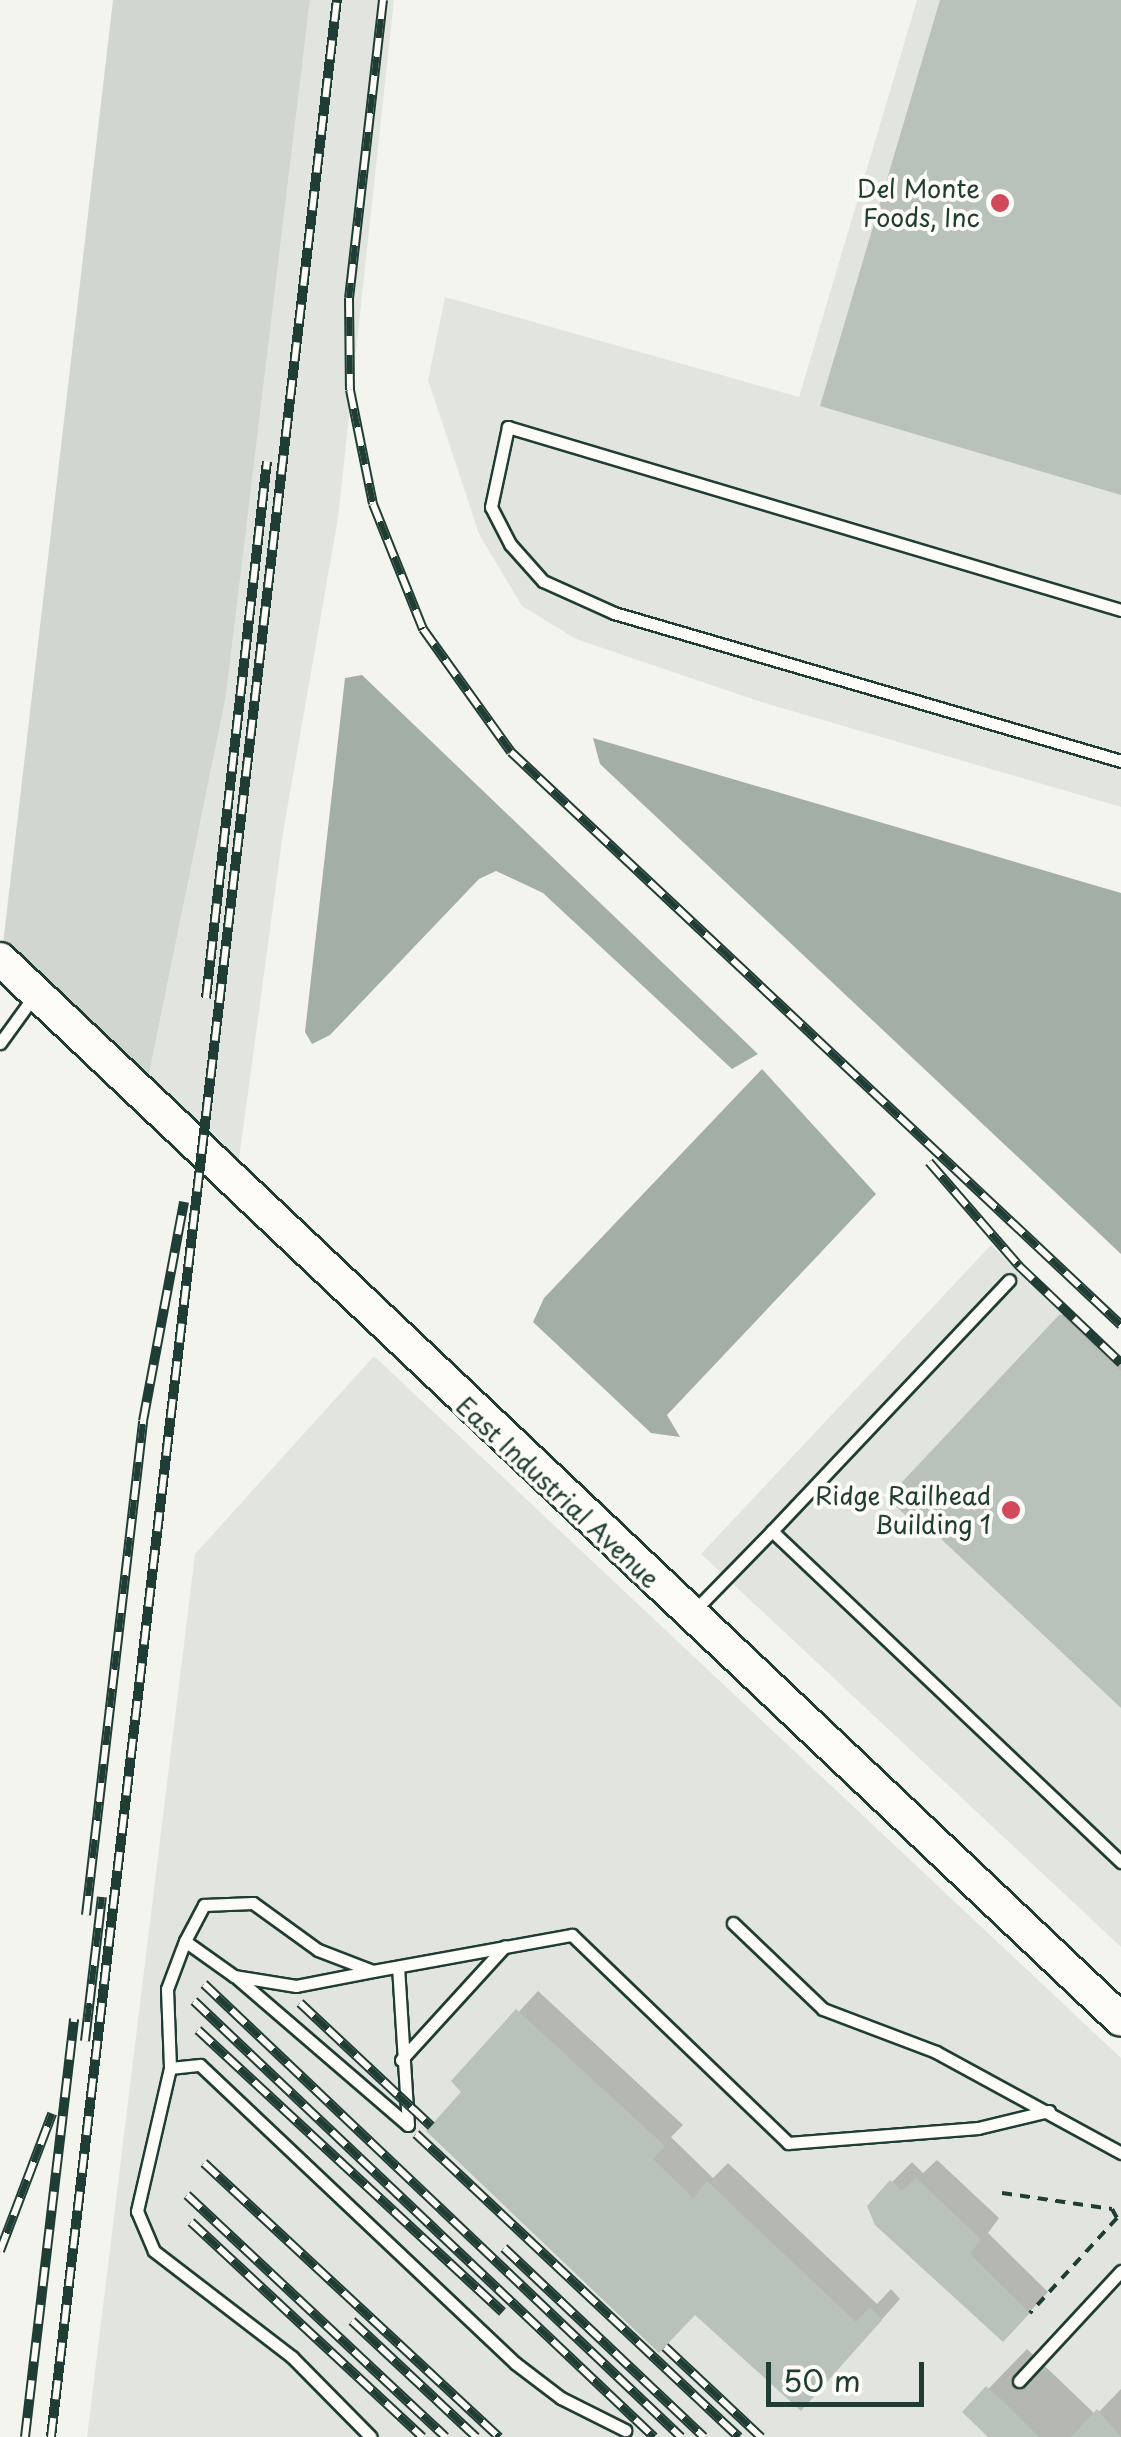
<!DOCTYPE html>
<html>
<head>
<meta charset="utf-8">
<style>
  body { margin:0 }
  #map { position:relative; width:1121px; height:2437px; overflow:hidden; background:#f4f4ef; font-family:"Playpen Sans",sans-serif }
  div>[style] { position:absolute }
  .built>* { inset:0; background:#e2e5df }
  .green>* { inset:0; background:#d1d6d1 }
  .water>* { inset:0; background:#a3aea7 }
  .shadow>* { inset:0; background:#0003 }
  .building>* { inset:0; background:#b9c1bb }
  .path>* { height:4px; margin-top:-2px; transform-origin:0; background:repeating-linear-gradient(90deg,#1f3d34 0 10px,transparent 0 18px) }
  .roads { filter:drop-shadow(2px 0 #1f3d34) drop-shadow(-2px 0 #1f3d34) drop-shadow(0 2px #1f3d34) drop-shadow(0 -2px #1f3d34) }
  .lane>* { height:11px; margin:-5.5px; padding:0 5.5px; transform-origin:5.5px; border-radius:5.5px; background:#fdfcf7 }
  .secondary>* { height:32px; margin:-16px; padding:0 16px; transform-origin:16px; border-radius:16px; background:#fdfcf7 }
  .rail>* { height:10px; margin-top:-5px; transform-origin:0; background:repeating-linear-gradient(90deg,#fdfcf7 0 19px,#1f3d34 0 38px); box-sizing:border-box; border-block:2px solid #1f3d34 }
  .dots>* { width:28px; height:28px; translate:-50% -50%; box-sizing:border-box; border:5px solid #fdfcf7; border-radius:50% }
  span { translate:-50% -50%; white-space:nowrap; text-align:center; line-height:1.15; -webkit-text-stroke:8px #fdfcf7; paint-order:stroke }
  .poi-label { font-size:25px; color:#1f3d34 }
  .right { translate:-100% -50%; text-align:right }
  .street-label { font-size:25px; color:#1f3d34 }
  .scale { position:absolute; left:766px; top:2362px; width:158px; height:45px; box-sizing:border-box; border:5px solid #1f3d34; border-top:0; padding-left:12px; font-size:30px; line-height:35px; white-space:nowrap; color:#1f3d34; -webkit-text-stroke:8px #fdfcf7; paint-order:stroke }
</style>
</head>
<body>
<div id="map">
  <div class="built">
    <i style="clip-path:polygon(310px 0,394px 0,338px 518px,283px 833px,238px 1167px,148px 1079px,226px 696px)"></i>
    <i style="clip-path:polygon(917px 0,1121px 0,1121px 807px,758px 701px,576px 639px,522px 606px,479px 534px,428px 380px,445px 297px,799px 397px)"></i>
    <i style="clip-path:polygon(991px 1245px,1121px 1364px,1121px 1947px,701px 1554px)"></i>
    <i style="clip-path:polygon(374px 1356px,1121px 2058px,1121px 2437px,87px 2437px,195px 1554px)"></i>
  </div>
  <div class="green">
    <i style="clip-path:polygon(113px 0,310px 0,226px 696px,148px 1079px,3px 944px)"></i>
  </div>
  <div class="water">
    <i style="clip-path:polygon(362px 675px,758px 1054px,732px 1069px,543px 893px,496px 871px,479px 879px,330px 1035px,312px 1044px,305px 1032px,345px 678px)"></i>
    <i style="clip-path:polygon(593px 738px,1121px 893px,1121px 1254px,600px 764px)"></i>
    <i style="clip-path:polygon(762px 1069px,876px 1194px,667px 1415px,680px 1437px,651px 1433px,533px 1322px,544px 1298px)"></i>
  </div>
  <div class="shadow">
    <i style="clip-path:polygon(1065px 1312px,1121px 1364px,1121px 1704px,923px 1519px,891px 1497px)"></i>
    <i style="clip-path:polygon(538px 1991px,683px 2125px,671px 2137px,713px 2178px,728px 2163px,877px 2304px,891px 2289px,900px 2299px,821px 2388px,455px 2081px)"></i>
    <i style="clip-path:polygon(937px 2160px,999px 2218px,988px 2233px,1048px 2292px,1023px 2319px,892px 2182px,912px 2162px,923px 2173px)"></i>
    <i style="clip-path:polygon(1027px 2349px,1096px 2415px,1121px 2389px,1121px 2437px,992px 2437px,966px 2412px)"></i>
  </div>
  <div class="building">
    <i style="clip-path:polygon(940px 0,1121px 0,1121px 495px,820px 406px)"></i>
    <i style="clip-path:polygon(1060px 1314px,1121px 1371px,1121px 1708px,923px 1522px,918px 1527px,887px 1498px)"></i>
    <i style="clip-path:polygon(516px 2009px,665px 2146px,653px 2159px,693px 2198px,707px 2181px,856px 2322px,870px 2307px,882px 2320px,801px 2411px,695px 2315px,659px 2353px,426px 2131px,461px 2092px,451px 2081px)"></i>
    <i style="clip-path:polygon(916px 2178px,981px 2239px,970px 2254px,1030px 2313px,1003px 2342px,875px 2225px,867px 2206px,890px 2180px,902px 2191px)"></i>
    <i style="clip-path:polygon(986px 2386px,1001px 2399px,1039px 2437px,988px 2437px,962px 2412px)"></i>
    <i style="clip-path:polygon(1097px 2409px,1121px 2437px,1071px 2437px)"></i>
  </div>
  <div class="path">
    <i style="left:1002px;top:2193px;width:111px;rotate:8.3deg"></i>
    <i style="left:1112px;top:2209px;width:10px;rotate:61deg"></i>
    <i style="left:1117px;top:2218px;width:129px;rotate:132.5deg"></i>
  </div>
  <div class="roads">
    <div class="lane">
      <i style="left:1121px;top:610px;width:640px;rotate:-163.38deg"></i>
      <i style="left:508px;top:427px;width:82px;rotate:102deg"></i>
      <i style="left:491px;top:507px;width:42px;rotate:62.8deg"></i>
      <i style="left:510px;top:544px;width:50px;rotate:48.3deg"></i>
      <i style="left:543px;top:581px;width:78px;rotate:24.3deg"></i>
      <i style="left:614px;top:613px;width:528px;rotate:16.27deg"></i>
      <i style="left:0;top:1043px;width:58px;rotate:-54.1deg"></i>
      <i style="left:772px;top:1531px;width:345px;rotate:-46.6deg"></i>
      <i style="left:692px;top:1613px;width:115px;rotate:-45.7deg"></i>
      <i style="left:772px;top:1531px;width:481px;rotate:43.5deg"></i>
      <i style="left:733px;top:1923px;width:124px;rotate:43.7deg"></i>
      <i style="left:823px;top:2009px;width:121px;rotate:20.8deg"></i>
      <i style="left:936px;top:2052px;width:211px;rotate:28.6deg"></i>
      <i style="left:185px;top:1941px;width:51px;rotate:110.6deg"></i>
      <i style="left:167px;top:1989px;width:79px;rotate:87.8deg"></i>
      <i style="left:170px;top:2068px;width:147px;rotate:103deg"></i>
      <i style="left:137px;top:2211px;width:43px;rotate:67deg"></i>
      <i style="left:154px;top:2251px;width:174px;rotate:37.5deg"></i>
      <i style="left:292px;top:2357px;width:112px;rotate:45.4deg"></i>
      <i style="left:373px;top:1971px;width:78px;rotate:169deg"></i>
      <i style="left:296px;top:1986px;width:63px;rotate:-170.8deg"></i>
      <i style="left:234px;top:1976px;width:60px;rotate:-144.5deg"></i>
      <i style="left:185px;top:1941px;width:41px;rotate:-62.2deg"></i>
      <i style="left:204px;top:1905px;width:49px;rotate:-2.3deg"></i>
      <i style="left:253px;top:1903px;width:80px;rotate:35.9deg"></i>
      <i style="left:318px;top:1950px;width:59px;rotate:20.9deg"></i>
      <i style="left:373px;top:1971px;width:202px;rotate:-10.3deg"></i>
      <i style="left:572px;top:1935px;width:300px;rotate:43.9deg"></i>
      <i style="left:788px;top:2143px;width:191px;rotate:-4.5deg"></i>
      <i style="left:978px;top:2128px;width:73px;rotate:-13.5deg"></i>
      <i style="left:237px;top:1978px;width:225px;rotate:40.7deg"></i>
      <i style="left:408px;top:2125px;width:158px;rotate:-93.6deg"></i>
      <i style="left:401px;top:2060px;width:154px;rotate:-47.6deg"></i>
      <i style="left:170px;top:2068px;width:30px;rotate:-6deg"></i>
      <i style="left:200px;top:2065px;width:434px;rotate:43.4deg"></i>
      <i style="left:515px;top:2363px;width:58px;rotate:37.3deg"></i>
      <i style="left:561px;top:2398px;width:72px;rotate:26.6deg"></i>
      <i style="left:1019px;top:2381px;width:150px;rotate:-47.2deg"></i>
    </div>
    <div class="secondary">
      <i style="left:0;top:959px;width:1543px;rotate:43.42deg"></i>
    </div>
  </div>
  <div class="rail">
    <i style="left:383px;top:0;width:300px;rotate:96.5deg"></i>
    <i style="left:349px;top:298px;width:92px;rotate:89.4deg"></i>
    <i style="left:350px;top:390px;width:116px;rotate:78.6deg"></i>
    <i style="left:373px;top:504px;width:135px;rotate:68.2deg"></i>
    <i style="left:423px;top:629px;width:151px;rotate:54.4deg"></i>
    <i style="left:511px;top:752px;width:837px;rotate:43.21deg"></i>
    <i style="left:206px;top:998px;width:540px;rotate:-83.52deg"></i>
    <i style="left:929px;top:1162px;width:138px;rotate:49.1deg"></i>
    <i style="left:1019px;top:1266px;width:141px;rotate:43.6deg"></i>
    <i style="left:86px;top:1915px;width:497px;rotate:-83.4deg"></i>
    <i style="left:143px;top:1421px;width:223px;rotate:-79.4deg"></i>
    <i style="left:204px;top:1984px;width:658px;rotate:43.52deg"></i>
    <i style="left:194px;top:2001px;width:634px;rotate:43.47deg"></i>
    <i style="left:300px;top:2003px;width:180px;rotate:43.2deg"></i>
    <i style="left:198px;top:2030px;width:415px;rotate:42.8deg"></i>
    <i style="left:85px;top:2041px;width:145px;rotate:-83.3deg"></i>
    <i style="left:416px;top:2134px;width:443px;rotate:43.2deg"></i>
    <i style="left:204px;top:2163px;width:403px;rotate:42.9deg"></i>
    <i style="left:187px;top:2195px;width:354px;rotate:43.1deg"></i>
    <i style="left:191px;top:2222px;width:316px;rotate:42.9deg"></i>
    <i style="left:504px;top:2248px;width:275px;rotate:43.4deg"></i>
    <i style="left:0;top:2251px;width:147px;rotate:-69.2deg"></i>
    <i style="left:352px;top:2321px;width:170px;rotate:43.1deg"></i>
    <i style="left:665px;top:2347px;width:132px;rotate:43.2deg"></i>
    <i style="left:25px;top:2437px;width:421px;rotate:-83.3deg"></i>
    <i style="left:51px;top:2437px;width:2454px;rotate:-83.31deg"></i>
  </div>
  <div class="dots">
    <i style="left:1000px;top:203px;background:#d1495b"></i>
    <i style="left:1011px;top:1510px;background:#d1495b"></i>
  </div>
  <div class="poi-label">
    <span class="right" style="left:980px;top:203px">Del Monte<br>Foods, Inc</span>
    <span class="right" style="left:991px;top:1510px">Ridge Railhead<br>Building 1</span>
  </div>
  <div class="street-label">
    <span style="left:558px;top:1492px;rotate:43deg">East Industrial Avenue</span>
  </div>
  <div class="scale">50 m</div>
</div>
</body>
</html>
